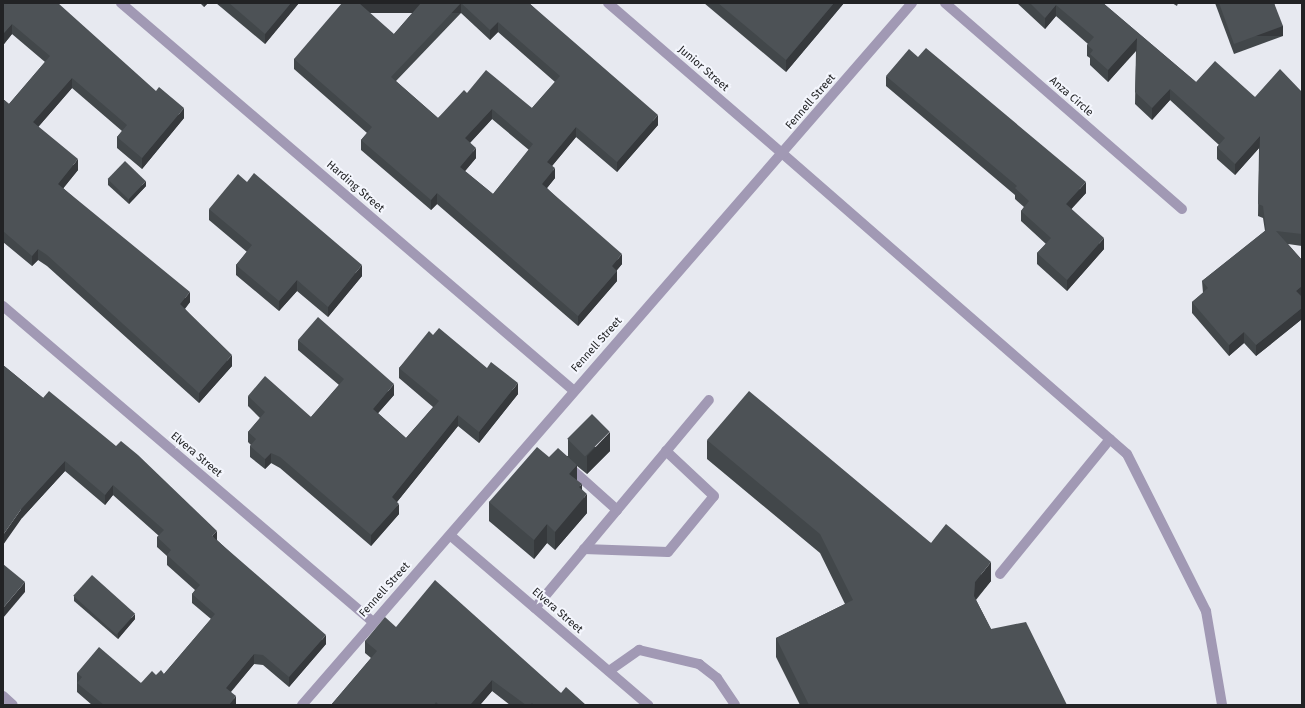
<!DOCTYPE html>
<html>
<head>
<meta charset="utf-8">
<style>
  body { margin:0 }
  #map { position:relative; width:1305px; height:708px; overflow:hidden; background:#e7e9f0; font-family:"Fira Sans",sans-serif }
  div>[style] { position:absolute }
  .lane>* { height:10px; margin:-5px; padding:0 5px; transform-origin:5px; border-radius:5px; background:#a199b4 }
  .street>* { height:10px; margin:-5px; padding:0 5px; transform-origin:5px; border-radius:5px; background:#a199b4 }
  .wall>* { inset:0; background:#42474a }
  .shaded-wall>* { inset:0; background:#36393c; transform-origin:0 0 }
  .building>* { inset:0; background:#4d5256; transform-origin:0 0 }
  span { translate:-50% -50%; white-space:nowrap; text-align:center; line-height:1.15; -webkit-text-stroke:4px #f4f6fd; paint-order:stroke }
  .street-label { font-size:11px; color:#222325 }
  .frame { position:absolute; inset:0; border:4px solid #222325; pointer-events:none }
</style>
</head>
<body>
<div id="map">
  <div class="lane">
    <i style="left:783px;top:154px;width:456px;rotate:41.1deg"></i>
    <i style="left:1127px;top:454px;width:176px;rotate:63.3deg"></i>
    <i style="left:1206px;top:611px;width:95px;rotate:80.3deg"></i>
    <i style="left:568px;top:466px;width:66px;rotate:41.9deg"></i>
    <i style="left:584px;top:549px;width:84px;rotate:2deg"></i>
    <i style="left:668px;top:552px;width:72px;rotate:-50.6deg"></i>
    <i style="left:714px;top:496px;width:66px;rotate:-136.8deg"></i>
    <i style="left:1000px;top:574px;width:174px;rotate:-50.8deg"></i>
    <i style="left:535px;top:608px;width:271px;rotate:-50.1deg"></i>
    <i style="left:609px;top:671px;width:37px;rotate:-35deg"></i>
    <i style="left:639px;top:650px;width:62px;rotate:13.1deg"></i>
    <i style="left:699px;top:664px;width:23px;rotate:38deg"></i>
    <i style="left:717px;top:678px;width:32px;rotate:56deg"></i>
  </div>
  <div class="street">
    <i style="left:121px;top:3px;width:595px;rotate:40.57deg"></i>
    <i style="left:608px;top:3px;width:231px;rotate:40.8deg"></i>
    <i style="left:945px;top:3px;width:314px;rotate:41deg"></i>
    <i style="left:3px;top:306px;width:487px;rotate:40.5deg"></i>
    <i style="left:451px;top:536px;width:260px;rotate:40.6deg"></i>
    <i style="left:3px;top:696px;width:13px;rotate:42deg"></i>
    <i style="left:302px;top:705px;width:930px;rotate:-49.01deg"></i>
  </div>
  <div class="wall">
    <i style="clip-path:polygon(3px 3px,184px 118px,142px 169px,117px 148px,117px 137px,122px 131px,72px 88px,38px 127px,78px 170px,63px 188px,190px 302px,185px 309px,232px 366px,199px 403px,47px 266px,38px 260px,32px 266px,3px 242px,3px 99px,9px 104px,45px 62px,12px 34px,4px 44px,3px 42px)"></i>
    <i style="clip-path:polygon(200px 3px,208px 3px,204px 7px)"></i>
    <i style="clip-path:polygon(216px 3px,299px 3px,265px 44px)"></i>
    <i style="clip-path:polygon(evenodd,418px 3px,529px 3px,658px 125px,617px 172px,576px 137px,552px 166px,555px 178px,547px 188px,622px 264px,617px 270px,617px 281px,578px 326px,437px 204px,431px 210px,361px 150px,361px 140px,367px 133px,294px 69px,294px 59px,394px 34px,420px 4px,418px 3px,461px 13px,490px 40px,498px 32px,555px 82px,532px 108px,467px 93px,438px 118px,396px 81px,461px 13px,418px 3px,492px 119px,529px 150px,493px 194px,465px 171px,476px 158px,470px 143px,492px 119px)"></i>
    <i style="clip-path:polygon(704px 3px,844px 3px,786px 72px)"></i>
    <i style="clip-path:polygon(1017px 3px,1103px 3px,1196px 82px,1255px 97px,1302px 92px,1302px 246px,1288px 244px,1302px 260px,1302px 319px,1256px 356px,1244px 343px,1229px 356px,1192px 313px,1192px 302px,1203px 293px,1202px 281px,1265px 231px,1263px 218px,1258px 216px,1259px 148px,1235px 175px,1217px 159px,1217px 147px,1219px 145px,1170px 100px,1152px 120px,1135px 104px,1136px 50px,1108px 82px,1090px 65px,1090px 58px,1087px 56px,1087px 45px,1088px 44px,1056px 16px,1045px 29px)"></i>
    <i style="clip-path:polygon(1172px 3px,1178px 3px,1177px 6px)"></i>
    <i style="clip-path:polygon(1215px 3px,1274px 3px,1283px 36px,1234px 54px)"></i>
    <i style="clip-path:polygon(886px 76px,1086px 193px,1071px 209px,1104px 249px,1067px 291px,1037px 264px,1037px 253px,1046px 244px,1021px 221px,1021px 211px,1024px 207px,1015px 199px,1015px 195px,886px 86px)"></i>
    <i style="clip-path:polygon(108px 179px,146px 186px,129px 204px,108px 185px)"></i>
    <i style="clip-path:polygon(209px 209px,362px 276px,328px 317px,297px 291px,279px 311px,236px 275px,236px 265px,247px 252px,209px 220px)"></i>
    <i style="clip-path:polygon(433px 335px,518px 394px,479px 443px,458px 426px,397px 502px,399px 514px,371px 546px,280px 468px,271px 463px,265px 469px,250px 457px,250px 446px,251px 445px,248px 442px,248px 432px,260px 418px,248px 406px,248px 396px,311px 417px,339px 385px,298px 350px,298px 340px,394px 395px,378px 413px,406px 438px,433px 407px,399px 378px,399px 368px)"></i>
    <i style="clip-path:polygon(3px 365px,217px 540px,326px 644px,289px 687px,263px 665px,254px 664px,231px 692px,236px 705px,92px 705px,77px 692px,77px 673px,141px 683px,156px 675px,164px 674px,211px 619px,192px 603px,192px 594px,195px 590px,167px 565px,167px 556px,157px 547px,157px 537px,159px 536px,113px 495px,105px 505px,65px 471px,22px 518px)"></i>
    <i style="clip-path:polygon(568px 439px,610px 451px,587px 474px,577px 466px,577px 481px,582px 489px,587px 513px,555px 550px,547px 543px,534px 559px,489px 521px,489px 502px,549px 457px,568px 456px)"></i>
    <i style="clip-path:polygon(707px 440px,931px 543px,991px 581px,976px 600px,991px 629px,1067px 705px,800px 705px,776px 657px,776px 638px,845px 604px,820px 553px,707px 459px)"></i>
    <i style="clip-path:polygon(74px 596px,135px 619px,118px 639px,74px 601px)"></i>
    <i style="clip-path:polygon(396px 627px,561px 693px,586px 705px,510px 705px,492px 691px,480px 705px,331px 705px,371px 658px,365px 653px,365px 641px)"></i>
  </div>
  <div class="shaded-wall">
    <i style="clip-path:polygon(204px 3px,208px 3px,204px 7px)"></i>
    <i style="clip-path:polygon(291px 3px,299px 3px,265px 44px,265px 34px)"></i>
    <i style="left:461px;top:3px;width:10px;height:102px;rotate:90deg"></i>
    <i style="clip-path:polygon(834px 3px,844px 3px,786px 72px,786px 60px)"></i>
    <i style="clip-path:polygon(1056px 5px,1056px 16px,1045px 29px,1045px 18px)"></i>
    <i style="clip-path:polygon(498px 22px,498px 32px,490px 40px,490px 30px)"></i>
    <i style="clip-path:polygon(12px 24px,12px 34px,4px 44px,4px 33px)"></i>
    <i style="left:1283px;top:26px;width:10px;height:52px;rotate:90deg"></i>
    <i style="clip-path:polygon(1137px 38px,1137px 50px,1108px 82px,1108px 70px)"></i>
    <i style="clip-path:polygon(72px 78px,72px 88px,33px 133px,33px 122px)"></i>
    <i style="clip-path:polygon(1170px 89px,1170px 100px,1152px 120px,1152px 108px)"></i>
    <i style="clip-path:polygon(184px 108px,184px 118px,142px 169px,142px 158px)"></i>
    <i style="clip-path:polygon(492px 109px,492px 119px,465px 148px,465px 138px)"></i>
    <i style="clip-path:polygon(658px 115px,658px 125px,617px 172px,617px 162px)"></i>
    <i style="clip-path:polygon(576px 127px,576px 137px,547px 172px,547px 162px)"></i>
    <i style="clip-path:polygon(1260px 136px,1260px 147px,1235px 175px,1235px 164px)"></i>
    <i style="clip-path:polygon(476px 148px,476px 158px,460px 177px,460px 167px)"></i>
    <i style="clip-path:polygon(78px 159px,78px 170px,58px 195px,58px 184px)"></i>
    <i style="clip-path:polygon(555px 168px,555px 178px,542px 194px,542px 184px)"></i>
    <i style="clip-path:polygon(146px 181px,146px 186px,129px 204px,129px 199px)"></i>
    <i style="clip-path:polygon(1086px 182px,1086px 193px,1066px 215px,1066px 204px)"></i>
    <i style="clip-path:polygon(437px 193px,437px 204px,431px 210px,431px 200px)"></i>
    <i style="clip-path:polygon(1104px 238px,1104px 249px,1067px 291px,1067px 280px)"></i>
    <i style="clip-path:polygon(38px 249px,38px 260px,32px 266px,32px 256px)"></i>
    <i style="clip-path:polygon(622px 254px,622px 264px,612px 276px,612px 266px)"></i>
    <i style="clip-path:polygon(362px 265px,362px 276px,328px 317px,328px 307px)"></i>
    <i style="clip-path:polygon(617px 271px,617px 281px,578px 326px,578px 316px)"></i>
    <i style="clip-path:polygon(297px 280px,297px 291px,279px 311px,279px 301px)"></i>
    <i style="clip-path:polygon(1302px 286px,1302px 297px,1296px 291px)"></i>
    <i style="clip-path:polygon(190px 292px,190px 302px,180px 314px,180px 304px)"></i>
    <i style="clip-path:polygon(1302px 308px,1302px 319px,1256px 356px,1256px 345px)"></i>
    <i style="clip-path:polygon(1244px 332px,1244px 343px,1229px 356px,1229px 345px)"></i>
    <i style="clip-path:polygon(232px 355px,232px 366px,199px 403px,199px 393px)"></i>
    <i style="clip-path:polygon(518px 383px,518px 394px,479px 443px,479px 432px)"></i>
    <i style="clip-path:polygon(394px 384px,394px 395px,373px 419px,373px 409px)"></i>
    <i style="clip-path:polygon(458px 415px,458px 426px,392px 508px,392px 497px)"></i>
    <i style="clip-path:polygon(610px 432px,610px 451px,587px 474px,587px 456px)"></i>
    <i style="clip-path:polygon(271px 453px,271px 463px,265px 469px,265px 459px)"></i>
    <i style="clip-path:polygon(65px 461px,65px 471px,22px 518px,3px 545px,3px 535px,22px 508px)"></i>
    <i style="clip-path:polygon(577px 465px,577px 484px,569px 474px)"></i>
    <i style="clip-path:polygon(582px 484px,582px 500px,587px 494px,587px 513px,555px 550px,555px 532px,579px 487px)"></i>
    <i style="clip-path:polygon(113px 485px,113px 495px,105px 505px,105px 495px)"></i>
    <i style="clip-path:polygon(399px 504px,399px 514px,371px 546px,371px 535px)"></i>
    <i style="clip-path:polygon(547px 524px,547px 543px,534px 559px,534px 540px)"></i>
    <i style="clip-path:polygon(217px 531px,217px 541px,212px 536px)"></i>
    <i style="clip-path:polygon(991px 562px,991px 581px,975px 600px,974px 596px,975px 582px)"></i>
    <i style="clip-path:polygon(25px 582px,25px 592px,3px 618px,3px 608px)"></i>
    <i style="clip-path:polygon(135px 614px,135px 619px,118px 639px,118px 633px)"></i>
    <i style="clip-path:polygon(326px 635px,326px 644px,289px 687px,289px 677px)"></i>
    <i style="clip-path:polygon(254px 654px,254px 664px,226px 697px,226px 688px)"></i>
    <i style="clip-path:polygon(492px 680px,492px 691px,480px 705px,470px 705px)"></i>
    <i style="clip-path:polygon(236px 696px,236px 705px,229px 705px)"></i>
  </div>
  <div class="building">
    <i style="clip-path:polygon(3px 3px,58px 3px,156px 91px,159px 87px,184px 108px,142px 158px,117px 137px,127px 125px,72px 78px,33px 122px,78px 159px,58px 184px,190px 292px,180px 304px,232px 355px,199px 393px,47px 255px,38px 249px,32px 256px,3px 231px,3px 99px,9px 104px,50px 56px,12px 24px,4px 33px,3px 32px)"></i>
    <i style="clip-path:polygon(229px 3px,291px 3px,265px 34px)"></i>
    <i style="clip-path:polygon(evenodd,342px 3px,359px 3px,394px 34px,421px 3px,529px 3px,658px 115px,617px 162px,576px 127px,547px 162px,555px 168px,542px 184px,622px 254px,612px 266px,617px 271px,578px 316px,437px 193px,431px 200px,361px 140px,372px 127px,294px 59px,342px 3px,461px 3px,490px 30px,498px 22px,560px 76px,532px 108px,486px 70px,467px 93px,464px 90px,438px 118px,391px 77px,461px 3px,342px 3px,492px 109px,533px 144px,493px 194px,460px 167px,476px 148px,465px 138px,492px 109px)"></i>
    <i style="clip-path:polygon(718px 3px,834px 3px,786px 60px)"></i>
    <i style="clip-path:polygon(1030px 3px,1103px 3px,1196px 82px,1215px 61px,1255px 97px,1280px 69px,1302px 92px,1302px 234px,1276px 231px,1302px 260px,1302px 286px,1296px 291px,1302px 297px,1302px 308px,1256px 345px,1244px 332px,1229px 345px,1192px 302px,1208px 288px,1202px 281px,1266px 230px,1263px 206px,1258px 204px,1260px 136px,1235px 164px,1217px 147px,1225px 138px,1170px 89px,1152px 108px,1135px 92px,1137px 38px,1108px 70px,1090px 54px,1093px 50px,1087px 45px,1094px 37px,1056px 5px,1045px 18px)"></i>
    <i style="clip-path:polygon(1219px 3px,1274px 3px,1283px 26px,1234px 44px)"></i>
    <i style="clip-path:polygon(926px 48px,1086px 182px,1066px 204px,1104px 238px,1067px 280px,1037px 253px,1051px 238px,1021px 211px,1029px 201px,1015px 188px,1017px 186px,886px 76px,909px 49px,918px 57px)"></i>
    <i style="left:125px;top:161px;width:29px;height:25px;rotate:44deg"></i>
    <i style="clip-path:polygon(254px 173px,362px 265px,328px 307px,297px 280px,279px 301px,236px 265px,252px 245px,209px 209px,238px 174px,247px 182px)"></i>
    <i style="clip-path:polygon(318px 317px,394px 384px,373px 409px,406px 438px,439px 401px,399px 368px,429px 331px,433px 335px,439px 328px,487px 368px,491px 362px,518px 383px,479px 432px,458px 415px,392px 497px,399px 504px,371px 535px,280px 457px,271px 453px,265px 459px,250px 446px,256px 439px,248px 432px,265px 412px,248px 396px,265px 376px,311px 417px,344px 379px,298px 340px)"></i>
    <i style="clip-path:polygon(3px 365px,43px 398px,49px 391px,116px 446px,121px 441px,138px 455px,217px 531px,212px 536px,326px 635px,289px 677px,263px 655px,254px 654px,226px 688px,236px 696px,229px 705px,104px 705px,77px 683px,82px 677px,77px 673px,99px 647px,141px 683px,152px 671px,156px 675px,161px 670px,164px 674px,215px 614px,192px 594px,200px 585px,167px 555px,171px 550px,157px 537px,164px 530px,113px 485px,105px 495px,65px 461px,22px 508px,3px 535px)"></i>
    <i style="clip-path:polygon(749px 391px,931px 543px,946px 524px,991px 562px,975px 582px,974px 596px,991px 629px,1026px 622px,1067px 705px,809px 705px,776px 638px,853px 600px,820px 534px,707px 440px)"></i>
    <i style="left:592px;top:414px;width:25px;height:35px;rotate:45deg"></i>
    <i style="clip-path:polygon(537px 447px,549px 457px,558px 448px,577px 465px,569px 474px,582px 484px,579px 487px,587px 494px,555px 532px,547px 524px,534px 540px,489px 502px)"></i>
    <i style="clip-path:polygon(3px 564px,25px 582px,3px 608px)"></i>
    <i style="left:92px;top:575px;width:58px;height:28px;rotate:42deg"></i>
    <i style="clip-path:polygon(435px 580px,561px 693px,566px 687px,586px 705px,534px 705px,532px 703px,530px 705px,526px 705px,492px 680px,470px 705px,439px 705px,436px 702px,434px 705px,331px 705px,377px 651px,365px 641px,385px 617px,396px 627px)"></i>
  </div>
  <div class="street-label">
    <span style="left:703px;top:69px;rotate:41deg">Junior Street</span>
    <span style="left:1071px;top:97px;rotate:41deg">Anza Circle</span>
    <span style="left:811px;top:102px;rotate:-49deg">Fennell Street</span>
    <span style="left:355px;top:187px;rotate:41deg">Harding Street</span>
    <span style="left:597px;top:345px;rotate:-48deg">Fennell Street</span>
    <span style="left:196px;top:455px;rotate:40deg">Elvera Street</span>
    <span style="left:385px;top:590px;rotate:-48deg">Fennell Street</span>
    <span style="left:557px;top:611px;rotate:41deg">Elvera Street</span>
  </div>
  <div class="frame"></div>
</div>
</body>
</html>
